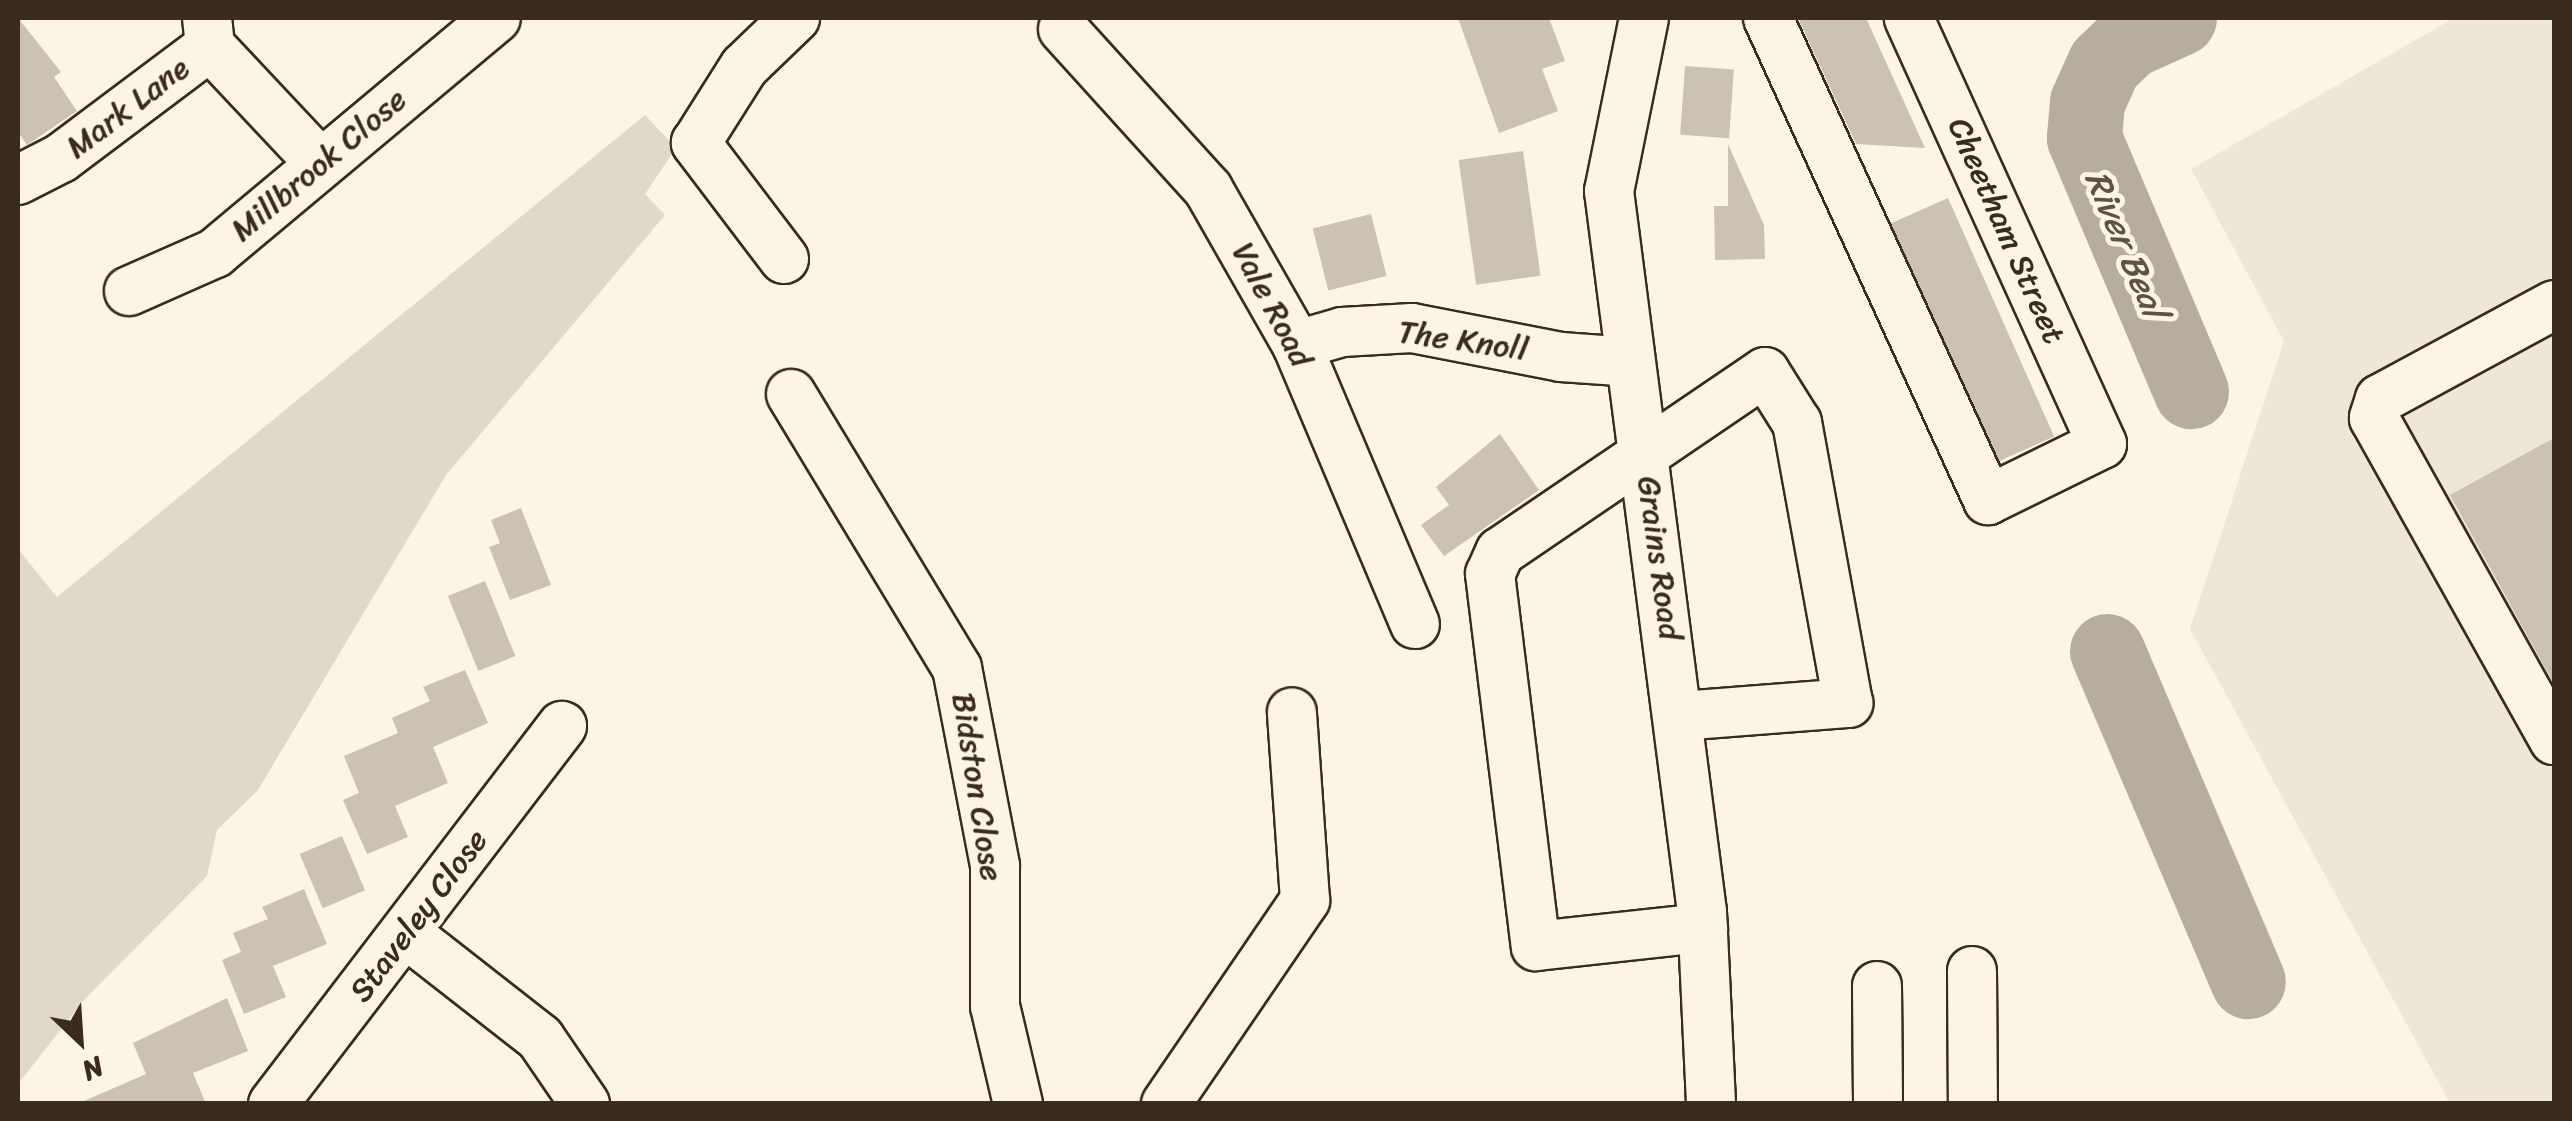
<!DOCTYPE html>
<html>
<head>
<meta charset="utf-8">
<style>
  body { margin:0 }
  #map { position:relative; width:2572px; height:1121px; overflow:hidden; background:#fcf5e5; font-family:Sriracha,sans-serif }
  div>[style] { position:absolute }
  .built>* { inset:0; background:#eee6d6 }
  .green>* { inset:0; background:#e0d8c8 }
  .river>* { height:75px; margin:-37.5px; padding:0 37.5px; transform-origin:37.5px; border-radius:37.5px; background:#b7ad9e }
  .building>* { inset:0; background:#ccc2b3; transform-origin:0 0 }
  .roads { filter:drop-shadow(2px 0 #3b2a1e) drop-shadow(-2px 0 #3b2a1e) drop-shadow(0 2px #3b2a1e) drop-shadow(0 -2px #3b2a1e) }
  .minor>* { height:48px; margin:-24px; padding:0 24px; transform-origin:24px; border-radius:24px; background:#fcf5e5 }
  span { translate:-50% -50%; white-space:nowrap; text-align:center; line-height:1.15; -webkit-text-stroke:10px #fcf5e5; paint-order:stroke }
  .street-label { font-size:32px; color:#3b2a1e }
  .water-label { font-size:35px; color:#605144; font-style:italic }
  .frame { position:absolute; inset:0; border:20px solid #3b2a1e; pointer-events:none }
  .north { position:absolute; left:30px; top:991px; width:100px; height:100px; -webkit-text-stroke:8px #fcf5e5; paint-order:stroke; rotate:155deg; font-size:28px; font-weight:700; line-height:40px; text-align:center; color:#3b2a1e }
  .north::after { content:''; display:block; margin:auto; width:35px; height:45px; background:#3b2a1e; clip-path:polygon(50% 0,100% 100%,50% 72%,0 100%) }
</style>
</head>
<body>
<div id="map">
  <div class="built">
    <i style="clip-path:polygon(2454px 18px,2554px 18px,2554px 1103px,2450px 1103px,2190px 629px,2284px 341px,2191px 169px)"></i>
  </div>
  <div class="green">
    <i style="clip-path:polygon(645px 115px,676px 148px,645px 194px,665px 215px,446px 475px,258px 790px,217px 830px,207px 876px,84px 1000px,18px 1084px,18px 549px,57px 597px)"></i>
  </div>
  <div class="river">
    <i style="left:2179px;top:18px;width:56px;rotate:155.7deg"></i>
    <i style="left:2128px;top:41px;width:33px;rotate:136deg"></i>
    <i style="left:2104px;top:64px;width:42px;rotate:114.1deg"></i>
    <i style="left:2087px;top:102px;width:36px;rotate:95deg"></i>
    <i style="left:2084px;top:138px;width:275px;rotate:67.1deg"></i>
    <i style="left:2107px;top:651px;width:359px;rotate:66.9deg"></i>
  </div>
  <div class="building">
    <i style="clip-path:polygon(18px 18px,61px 72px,54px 77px,77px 111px,27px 145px,18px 132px)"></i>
    <i style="clip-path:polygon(1458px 18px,1549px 18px,1565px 61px,1542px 69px,1558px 111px,1499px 133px)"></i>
    <i style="clip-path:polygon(1798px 18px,1866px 18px,1925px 148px,1856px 144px)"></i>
    <i style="left:1685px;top:66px;width:49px;height:69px;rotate:4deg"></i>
    <i style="clip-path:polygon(1728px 144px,1764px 225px,1765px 259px,1715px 260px,1714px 206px,1728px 206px)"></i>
    <i style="left:1523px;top:151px;width:126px;height:65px;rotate:82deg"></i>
    <i style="left:1948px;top:198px;width:261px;height:67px;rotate:66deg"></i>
    <i style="left:1371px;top:214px;width:64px;height:60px;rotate:76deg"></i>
    <i style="clip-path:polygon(1500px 434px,1539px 490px,1444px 556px,1421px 525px,1449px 505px,1436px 487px)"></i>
    <i style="clip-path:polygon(2554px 438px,2554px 684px,2450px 495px)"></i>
    <i style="clip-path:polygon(521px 508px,551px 585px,510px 600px,489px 547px,500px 543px,491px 520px)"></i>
    <i style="left:485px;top:581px;width:81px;height:40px;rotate:68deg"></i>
    <i style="clip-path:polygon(465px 670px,488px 723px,433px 747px,448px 783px,395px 806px,408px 837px,367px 854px,343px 800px,359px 793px,344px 756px,398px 733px,392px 718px,430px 701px,423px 687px)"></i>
    <i style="left:342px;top:836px;width:59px;height:46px;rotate:67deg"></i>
    <i style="clip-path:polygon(304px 889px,327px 944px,273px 966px,286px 997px,244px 1014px,222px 960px,241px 952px,233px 933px,268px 919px,262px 907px)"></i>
    <i style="clip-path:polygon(227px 998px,248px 1051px,193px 1073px,206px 1104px,77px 1104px,146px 1074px,133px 1043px)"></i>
  </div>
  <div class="roads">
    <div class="minor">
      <i style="left:1644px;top:18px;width:177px;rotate:101.4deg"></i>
      <i style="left:1609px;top:191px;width:727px;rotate:82.65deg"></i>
      <i style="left:1702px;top:912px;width:192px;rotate:87.3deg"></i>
      <i style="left:1768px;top:18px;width:530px;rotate:65.47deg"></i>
      <i style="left:1988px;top:500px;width:127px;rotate:-26.2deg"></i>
      <i style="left:2102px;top:444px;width:468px;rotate:-114.4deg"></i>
      <i style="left:1063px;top:29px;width:216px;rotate:47.8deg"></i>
      <i style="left:1208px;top:189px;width:180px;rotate:60.3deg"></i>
      <i style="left:1297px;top:345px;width:303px;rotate:67.1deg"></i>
      <i style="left:210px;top:46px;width:159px;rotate:46.8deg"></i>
      <i style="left:18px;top:180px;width:48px;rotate:-27.1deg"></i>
      <i style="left:61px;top:158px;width:186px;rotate:-36.9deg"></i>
      <i style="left:210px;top:46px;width:28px;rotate:-96deg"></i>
      <i style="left:784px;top:259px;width:146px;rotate:-127.2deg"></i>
      <i style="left:696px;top:143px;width:90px;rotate:-57.7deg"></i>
      <i style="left:744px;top:67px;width:71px;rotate:-43.9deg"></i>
      <i style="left:129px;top:291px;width:94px;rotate:-23.8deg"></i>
      <i style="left:215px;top:253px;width:366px;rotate:-39.9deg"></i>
      <i style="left:2554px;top:305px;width:198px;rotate:151.6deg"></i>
      <i style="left:2380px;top:399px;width:20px;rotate:108deg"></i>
      <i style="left:2374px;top:418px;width:369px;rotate:60.8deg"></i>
      <i style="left:1297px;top:345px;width:47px;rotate:-16.1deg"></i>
      <i style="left:1342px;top:332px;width:70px;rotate:-3.3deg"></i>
      <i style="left:1412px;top:328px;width:152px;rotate:11deg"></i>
      <i style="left:1561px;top:357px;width:69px;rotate:4.1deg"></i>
      <i style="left:791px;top:394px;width:320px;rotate:58.8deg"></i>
      <i style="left:957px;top:668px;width:202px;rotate:79.1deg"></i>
      <i style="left:995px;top:866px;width:140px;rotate:90deg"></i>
      <i style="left:995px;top:1006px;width:101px;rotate:76.8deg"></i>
      <i style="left:1680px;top:716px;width:169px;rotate:-4.4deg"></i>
      <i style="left:1848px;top:703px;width:285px;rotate:-100.3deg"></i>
      <i style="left:1797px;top:423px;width:60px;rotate:-122.1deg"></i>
      <i style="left:1765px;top:372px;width:320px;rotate:145.8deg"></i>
      <i style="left:1500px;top:552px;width:24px;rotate:114deg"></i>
      <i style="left:1490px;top:574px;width:375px;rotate:83deg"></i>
      <i style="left:1536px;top:946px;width:168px;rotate:-6.2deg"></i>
      <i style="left:407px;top:934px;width:169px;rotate:38deg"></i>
      <i style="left:540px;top:1038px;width:80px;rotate:55.7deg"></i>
      <i style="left:1972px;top:971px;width:133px;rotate:89.6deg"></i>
      <i style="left:1877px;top:986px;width:118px;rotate:89.5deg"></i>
      <i style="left:273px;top:1104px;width:476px;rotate:-52.6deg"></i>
      <i style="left:1166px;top:1104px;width:247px;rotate:-55.7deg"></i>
      <i style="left:1305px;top:900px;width:188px;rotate:-94deg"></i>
    </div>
  </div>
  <div class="street-label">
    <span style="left:128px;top:108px;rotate:-37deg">Mark Lane</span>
    <span style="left:319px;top:165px;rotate:-40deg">Millbrook Close</span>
    <span style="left:2006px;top:231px;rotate:66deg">Cheetham Street</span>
    <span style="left:1272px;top:305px;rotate:62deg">Vale Road</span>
    <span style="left:1463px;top:341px;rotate:8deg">The Knoll</span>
    <span style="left:1659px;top:558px;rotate:82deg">Grains Road</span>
    <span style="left:977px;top:787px;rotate:81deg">Bidston Close</span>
    <span style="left:419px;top:916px;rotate:-53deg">Staveley Close</span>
  </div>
  <div class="water-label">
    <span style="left:2126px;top:244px;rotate:67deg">River Beal</span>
  </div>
  <div class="frame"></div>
  <div class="north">N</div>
</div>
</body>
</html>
